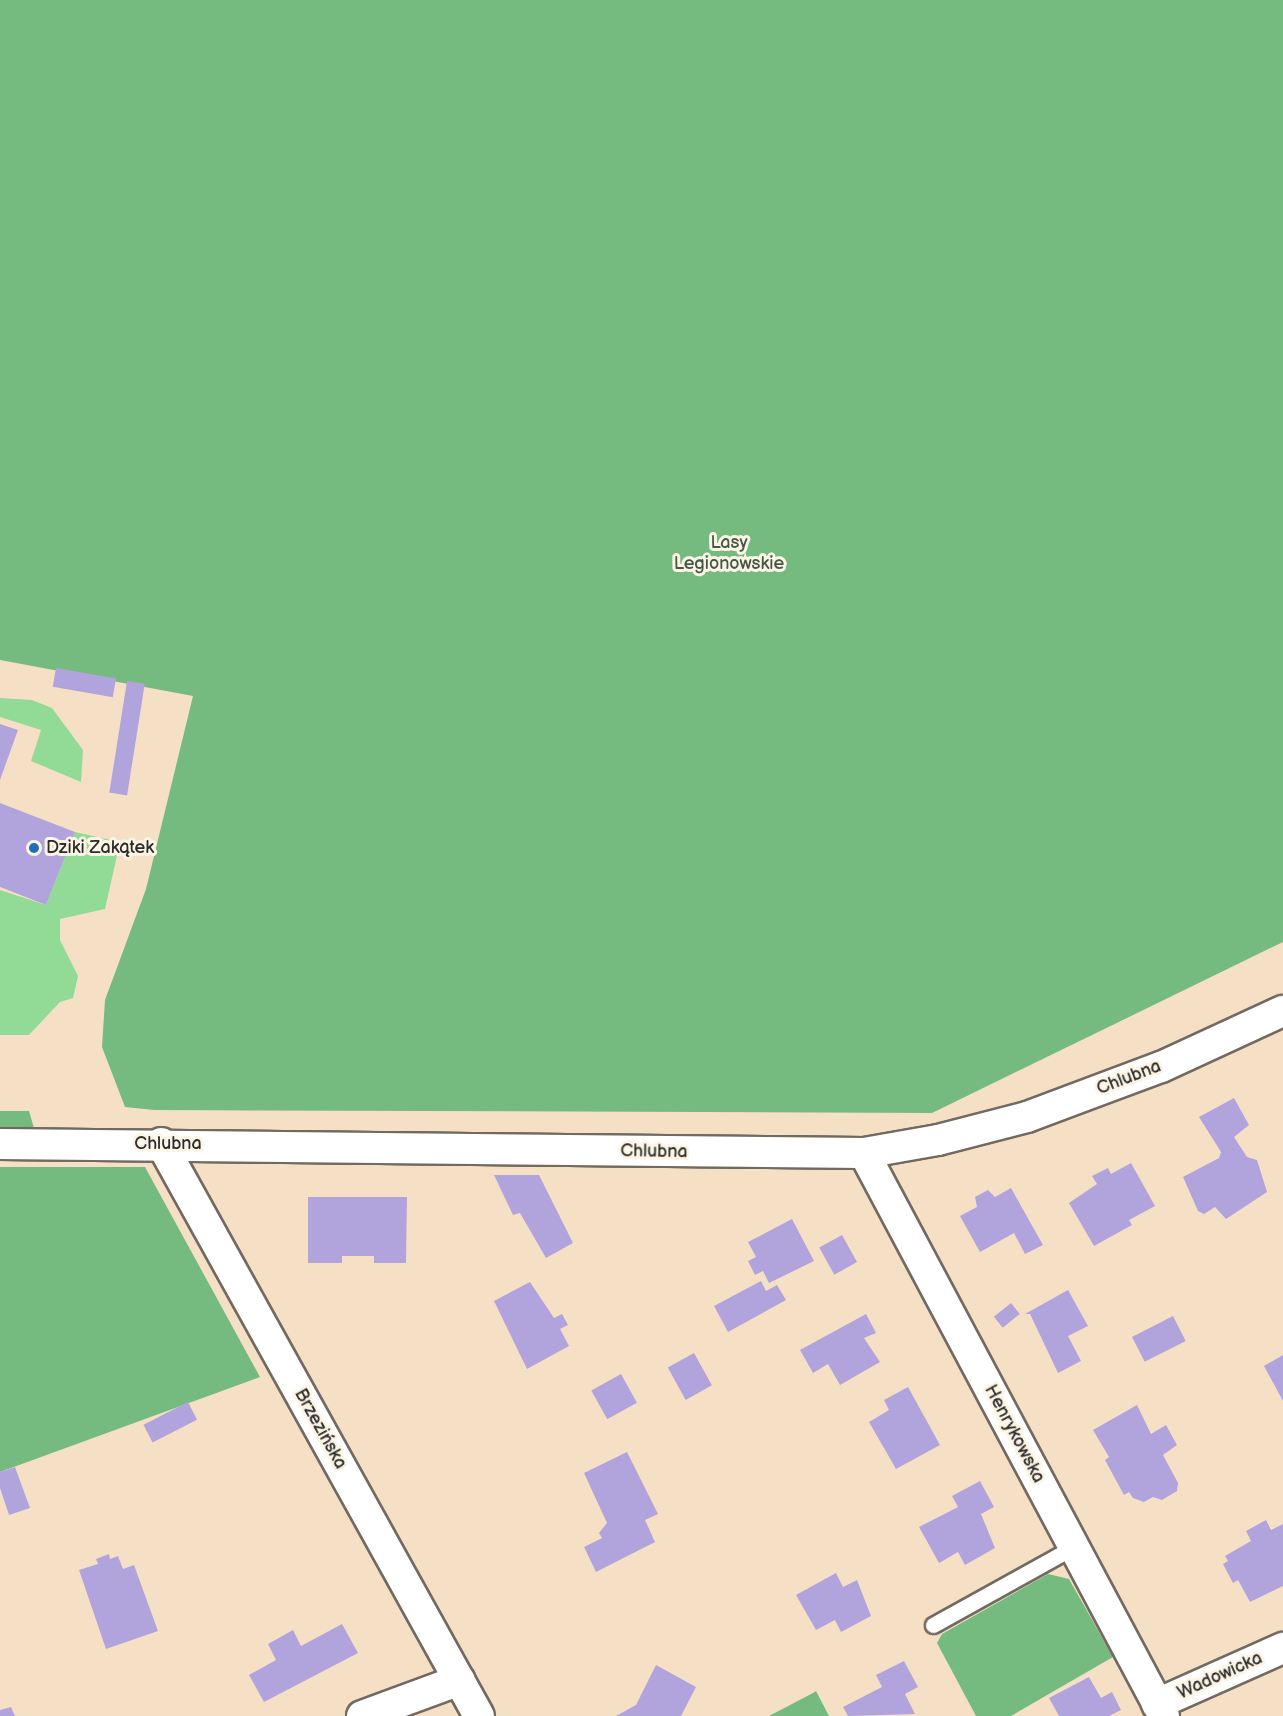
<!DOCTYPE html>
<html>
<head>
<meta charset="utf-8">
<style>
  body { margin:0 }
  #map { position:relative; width:1283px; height:1716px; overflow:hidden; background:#f6e0c5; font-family:"Balsamiq Sans",sans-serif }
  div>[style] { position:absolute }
  .green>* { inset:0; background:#92db97 }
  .forest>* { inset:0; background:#75bb80 }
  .building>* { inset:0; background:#b1a4dd; transform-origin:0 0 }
  .roads { filter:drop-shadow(2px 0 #726a61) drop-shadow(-2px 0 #726a61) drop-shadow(0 2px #726a61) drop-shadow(0 -2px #726a61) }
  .service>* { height:15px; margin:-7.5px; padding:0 7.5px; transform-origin:7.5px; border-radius:7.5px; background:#fff }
  .minor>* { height:30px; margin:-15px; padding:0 15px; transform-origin:15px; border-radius:15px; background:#fff }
  .dots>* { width:16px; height:16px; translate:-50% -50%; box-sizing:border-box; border:3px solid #fcf5e5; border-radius:50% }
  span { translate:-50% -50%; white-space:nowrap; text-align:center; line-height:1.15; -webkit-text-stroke:6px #fcf5e5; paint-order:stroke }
  .park-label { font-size:18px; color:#455746 }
  .poi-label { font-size:18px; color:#2b2b2b }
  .left { translate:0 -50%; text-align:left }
  .street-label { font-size:18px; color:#2b2b2b }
</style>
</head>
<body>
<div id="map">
  <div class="green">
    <i style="clip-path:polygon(0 698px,32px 700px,52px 708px,83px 750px,81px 782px,31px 761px,41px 730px,0 717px)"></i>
    <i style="clip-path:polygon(75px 832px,120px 842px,105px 909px,60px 919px,60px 940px,78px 976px,73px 998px,60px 1002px,29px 1035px,0 1035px,0 890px,46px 905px)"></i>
  </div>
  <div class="forest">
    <i style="clip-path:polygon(0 0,1283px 0,1283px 942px,932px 1113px,154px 1110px,125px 1107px,102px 1047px,105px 1000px,146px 889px,193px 696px,0 660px)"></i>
    <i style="clip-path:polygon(0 1111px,29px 1111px,36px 1135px,0 1135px)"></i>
    <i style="clip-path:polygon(0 1167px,145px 1167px,260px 1377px,0 1472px)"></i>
    <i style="clip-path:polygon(1048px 1574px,1069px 1579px,1113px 1657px,1011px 1716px,976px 1716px,937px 1643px,942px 1634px)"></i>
    <i style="clip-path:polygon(816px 1691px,829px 1716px,769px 1716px,813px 1693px)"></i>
  </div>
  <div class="building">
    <i style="left:56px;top:668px;width:61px;height:19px;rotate:10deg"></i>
    <i style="left:127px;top:681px;width:18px;height:113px;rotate:9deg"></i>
    <i style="clip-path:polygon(0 724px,18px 730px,0 780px)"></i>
    <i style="clip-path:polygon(0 803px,75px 832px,46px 905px,0 887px)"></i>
    <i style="clip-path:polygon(1234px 1098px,1249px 1125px,1234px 1137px,1247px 1157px,1257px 1160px,1267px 1192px,1226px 1219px,1215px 1207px,1204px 1214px,1198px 1211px,1183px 1177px,1219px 1158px,1221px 1152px,1199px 1117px)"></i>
    <i style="clip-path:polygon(1131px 1163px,1155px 1206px,1129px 1220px,1132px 1225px,1094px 1246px,1069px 1203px,1097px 1184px,1092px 1176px,1108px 1168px,1111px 1174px)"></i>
    <i style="clip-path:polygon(494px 1175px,539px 1175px,573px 1243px,546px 1258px,520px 1213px,513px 1215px)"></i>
    <i style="clip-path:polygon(1011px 1188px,1043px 1245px,1025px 1254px,1014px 1233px,980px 1252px,960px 1216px,977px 1207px,975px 1197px,988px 1190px,995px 1197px)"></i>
    <i style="clip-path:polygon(308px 1197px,407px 1197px,406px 1263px,374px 1263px,374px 1256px,342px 1256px,342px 1263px,308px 1263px)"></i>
    <i style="clip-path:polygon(792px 1219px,814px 1261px,769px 1283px,763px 1271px,755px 1275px,748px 1261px,756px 1257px,748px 1242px)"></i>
    <i style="left:842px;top:1235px;width:31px;height:26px;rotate:61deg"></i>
    <i style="clip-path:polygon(761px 1281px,766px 1291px,777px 1285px,786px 1300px,728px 1332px,714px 1306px)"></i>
    <i style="clip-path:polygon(530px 1282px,554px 1318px,562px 1314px,568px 1325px,560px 1329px,569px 1346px,527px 1369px,494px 1301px)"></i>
    <i style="clip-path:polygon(1068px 1290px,1088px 1326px,1068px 1336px,1081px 1361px,1058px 1373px,1030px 1314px,1025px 1314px)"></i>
    <i style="left:1011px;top:1303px;width:14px;height:22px;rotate:51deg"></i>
    <i style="clip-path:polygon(866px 1314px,876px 1333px,864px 1338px,880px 1362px,840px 1385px,828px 1364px,813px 1373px,800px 1350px)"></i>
    <i style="left:1173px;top:1316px;width:28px;height:46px;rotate:63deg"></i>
    <i style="left:694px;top:1353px;width:37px;height:30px;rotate:61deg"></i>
    <i style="clip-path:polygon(1283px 1355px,1283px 1401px,1264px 1366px)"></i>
    <i style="left:621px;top:1374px;width:33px;height:34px;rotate:61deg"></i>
    <i style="clip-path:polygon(908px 1387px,940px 1445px,896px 1469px,869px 1422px,889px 1410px,884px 1400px)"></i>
    <i style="left:188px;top:1402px;width:20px;height:50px;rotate:63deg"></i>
    <i style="clip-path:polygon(1137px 1405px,1151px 1434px,1166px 1425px,1177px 1445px,1163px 1455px,1178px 1483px,1177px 1491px,1162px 1500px,1153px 1497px,1144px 1502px,1133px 1498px,1129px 1492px,1124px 1495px,1105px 1460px,1109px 1457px,1093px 1430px)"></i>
    <i style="clip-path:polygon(627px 1452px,658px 1514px,645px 1520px,655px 1542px,596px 1572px,584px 1547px,602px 1538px,599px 1533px,607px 1523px,584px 1473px)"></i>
    <i style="clip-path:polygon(15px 1467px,30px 1508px,9px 1515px,0 1488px,0 1472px)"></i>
    <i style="clip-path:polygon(980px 1481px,994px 1507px,981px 1514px,995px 1548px,965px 1565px,958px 1552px,939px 1563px,919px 1527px,958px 1507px,952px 1496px)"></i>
    <i style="clip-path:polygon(1266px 1520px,1271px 1530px,1283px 1524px,1283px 1586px,1250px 1602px,1238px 1580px,1233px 1583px,1223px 1564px,1228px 1561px,1225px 1556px,1251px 1541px,1246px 1531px)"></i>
    <i style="clip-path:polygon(109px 1554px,110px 1559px,118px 1556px,123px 1569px,134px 1565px,158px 1631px,106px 1649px,79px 1570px,98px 1564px,96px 1559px)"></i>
    <i style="clip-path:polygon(836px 1573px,843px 1587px,857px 1580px,871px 1616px,841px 1632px,835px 1620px,816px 1630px,796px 1595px)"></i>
    <i style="clip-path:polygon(342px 1624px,358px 1653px,264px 1702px,249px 1675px,276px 1660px,268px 1644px,293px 1630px,301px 1646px)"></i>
    <i style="clip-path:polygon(904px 1661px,918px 1687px,905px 1694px,915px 1714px,848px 1716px,843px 1707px,882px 1687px,876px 1675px)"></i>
    <i style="clip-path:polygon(656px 1665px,696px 1687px,681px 1716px,616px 1716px,636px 1705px)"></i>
    <i style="clip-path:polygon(1089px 1677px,1101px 1698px,1112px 1692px,1121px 1710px,1109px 1716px,1059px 1716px,1049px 1698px)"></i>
    <i style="clip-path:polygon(11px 1707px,15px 1716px,0 1716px,0 1710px)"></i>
  </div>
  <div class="roads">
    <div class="service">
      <i style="left:933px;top:1625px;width:161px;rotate:-29deg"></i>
    </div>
    <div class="minor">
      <i style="left:161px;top:1143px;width:655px;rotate:60.97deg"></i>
      <i style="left:0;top:1144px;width:864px;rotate:0.6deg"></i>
      <i style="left:864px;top:1153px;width:75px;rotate:-10deg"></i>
      <i style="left:938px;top:1140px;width:92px;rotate:-14.5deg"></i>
      <i style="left:1027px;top:1117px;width:143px;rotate:-20.5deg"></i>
      <i style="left:1161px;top:1067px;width:134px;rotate:-24.7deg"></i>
      <i style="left:864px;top:1153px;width:638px;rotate:61.95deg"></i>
      <i style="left:1157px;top:1704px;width:138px;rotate:-24deg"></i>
      <i style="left:362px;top:1716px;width:104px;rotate:-20.2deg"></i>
    </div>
  </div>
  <div class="dots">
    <i style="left:34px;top:848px;background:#1f6fb2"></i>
  </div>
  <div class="park-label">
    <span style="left:729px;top:554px">Lasy<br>Legionowskie</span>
  </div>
  <div class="poi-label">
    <span class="left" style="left:46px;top:848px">Dziki Zakątek</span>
  </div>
  <div class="street-label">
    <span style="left:1129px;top:1078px;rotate:-21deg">Chlubna</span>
    <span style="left:168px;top:1144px">Chlubna</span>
    <span style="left:654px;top:1152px;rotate:1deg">Chlubna</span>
    <span style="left:320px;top:1429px;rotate:61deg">Brzezińska</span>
    <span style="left:1014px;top:1434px;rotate:62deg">Henrykowska</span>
    <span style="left:1220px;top:1676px;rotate:-24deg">Wadowicka</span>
  </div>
</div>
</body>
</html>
